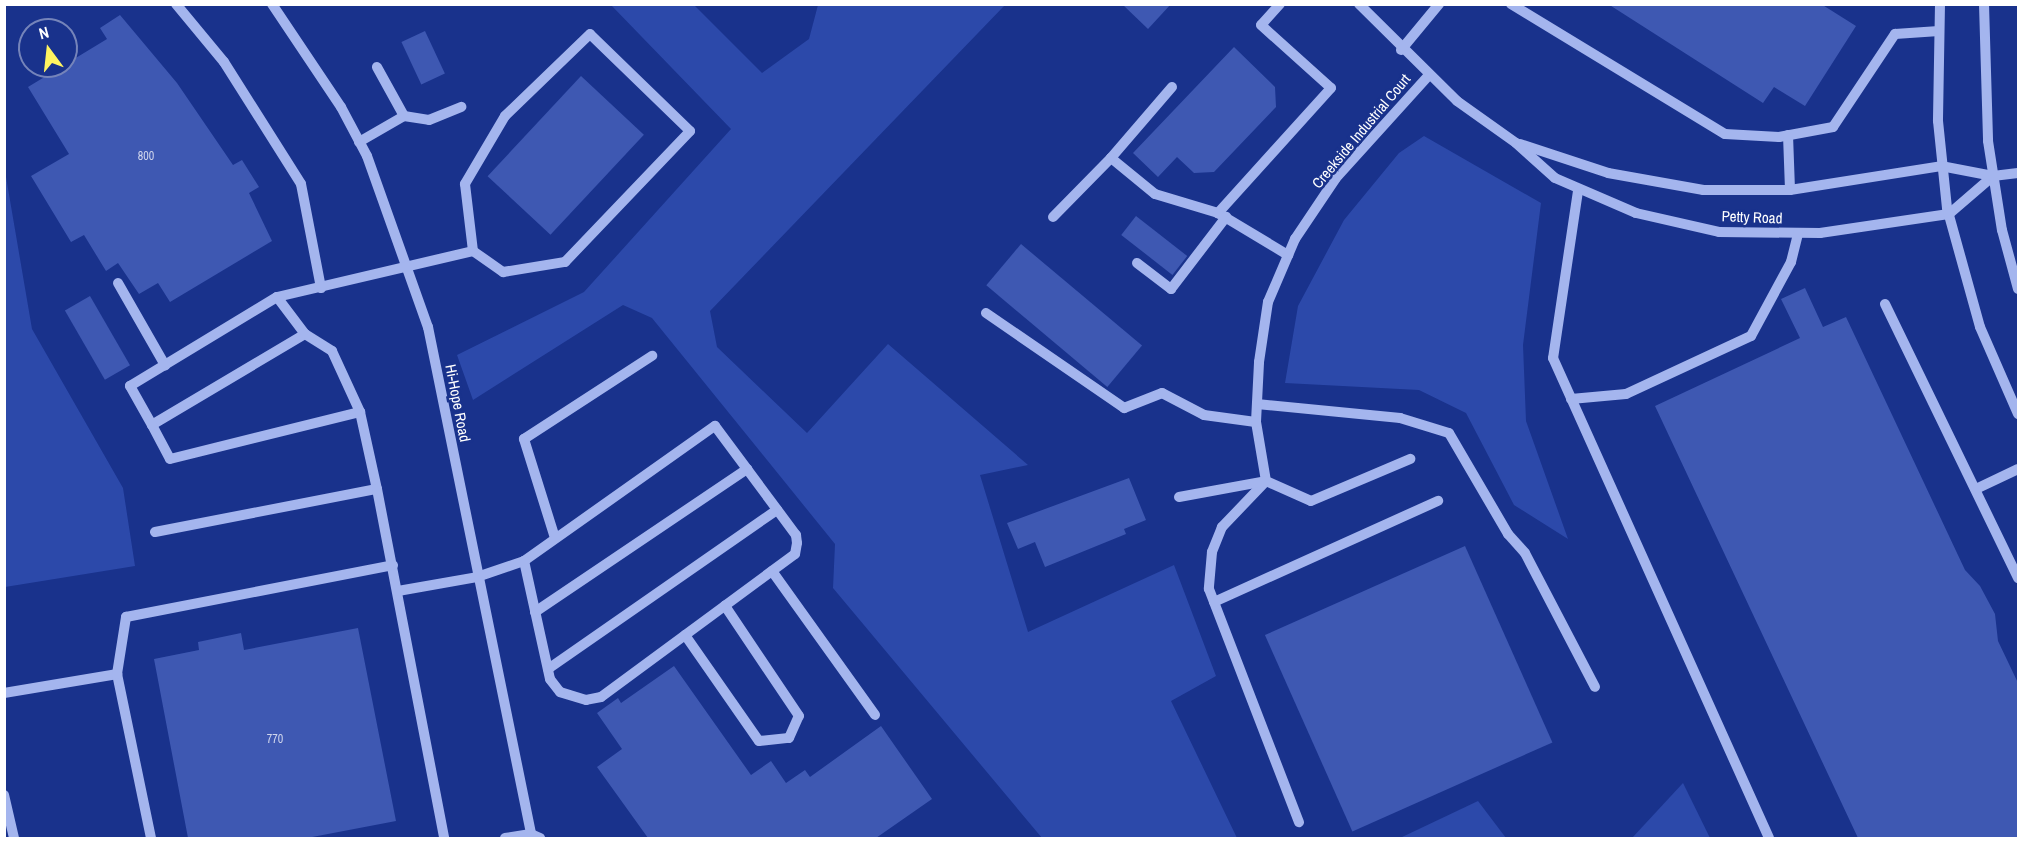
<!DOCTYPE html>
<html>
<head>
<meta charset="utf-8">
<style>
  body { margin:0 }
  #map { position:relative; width:2023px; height:843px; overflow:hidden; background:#19328c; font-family:"Archivo Narrow",sans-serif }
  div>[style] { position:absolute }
  .green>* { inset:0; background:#2c49aa }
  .building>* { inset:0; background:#3e58b2; transform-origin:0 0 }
  .minor>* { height:10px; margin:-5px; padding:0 5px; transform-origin:5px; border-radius:5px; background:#a4b5ee }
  span { translate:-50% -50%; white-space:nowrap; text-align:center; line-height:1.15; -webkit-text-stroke:5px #19328c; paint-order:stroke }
  .number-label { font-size:12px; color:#cfd5ec }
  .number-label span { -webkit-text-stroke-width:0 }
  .street-label { font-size:15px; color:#fff }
  .frame { position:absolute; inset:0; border:6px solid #fff; pointer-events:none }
  .north { position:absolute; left:18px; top:18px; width:60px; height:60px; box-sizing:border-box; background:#19328c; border:2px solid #7584ba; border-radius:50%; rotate:345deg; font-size:16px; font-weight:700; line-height:24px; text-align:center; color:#fff }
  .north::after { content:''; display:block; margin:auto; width:21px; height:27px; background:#fff460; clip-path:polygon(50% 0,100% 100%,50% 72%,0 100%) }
</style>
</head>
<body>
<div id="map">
  <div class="green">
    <i style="clip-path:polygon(611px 5px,694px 5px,762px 73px,809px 39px,818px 5px,1005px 5px,710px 311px,717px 347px,807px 433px,888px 344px,1028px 465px,980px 475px,1028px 632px,1174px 565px,1216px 676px,1171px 701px,1237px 838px,1042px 838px,833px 588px,835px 544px,652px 318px,623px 305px,473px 400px,457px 355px,584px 292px,731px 129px)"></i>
    <i style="clip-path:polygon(1424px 136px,1541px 203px,1523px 345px,1526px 421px,1568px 539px,1514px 505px,1466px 413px,1419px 390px,1285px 383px,1298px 306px,1344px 220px,1399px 153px)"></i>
    <i style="clip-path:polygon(5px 171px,32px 329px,123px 488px,135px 566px,5px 587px)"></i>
    <i style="clip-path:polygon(1683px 783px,1710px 838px,1632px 838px)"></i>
    <i style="clip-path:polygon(1478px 801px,1506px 838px,1400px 838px)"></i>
  </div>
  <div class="building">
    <i style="clip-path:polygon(1122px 4px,1171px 4px,1148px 29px)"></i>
    <i style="clip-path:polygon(1608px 4px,1821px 4px,1856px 26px,1805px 106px,1774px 87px,1763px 103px)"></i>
    <i style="clip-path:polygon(120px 15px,177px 83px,233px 165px,242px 160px,259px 187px,249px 193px,272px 241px,170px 302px,158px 283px,139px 294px,118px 263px,106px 271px,84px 235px,71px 242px,31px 176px,69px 154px,28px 87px,107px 39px,100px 28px)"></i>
    <i style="left:425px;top:31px;width:47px;height:26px;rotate:65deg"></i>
    <i style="clip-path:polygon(1234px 47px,1275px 87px,1276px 107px,1214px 172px,1194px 173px,1177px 157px,1158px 177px,1133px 153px)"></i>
    <i style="left:581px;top:76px;width:86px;height:137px;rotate:43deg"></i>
    <i style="left:1136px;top:216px;width:65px;height:24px;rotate:38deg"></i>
    <i style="left:1021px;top:244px;width:158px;height:54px;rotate:40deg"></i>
    <i style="clip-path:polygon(1805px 288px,1823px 327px,1846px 317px,1965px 570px,1980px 586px,1995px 614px,1998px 641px,2019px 685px,2019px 838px,1858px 838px,1655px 406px,1800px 338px,1781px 299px)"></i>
    <i style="left:90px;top:296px;width:80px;height:29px;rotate:60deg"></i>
    <i style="clip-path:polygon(1129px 478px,1146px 520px,1124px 529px,1126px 534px,1045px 567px,1035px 542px,1018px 549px,1007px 523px)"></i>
    <i style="left:1465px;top:546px;width:215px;height:219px;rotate:66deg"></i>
    <i style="clip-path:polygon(358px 628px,396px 821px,307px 838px,188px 838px,154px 659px,199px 650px,198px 642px,241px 633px,244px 650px)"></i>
    <i style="clip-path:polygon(674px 666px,751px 775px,771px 761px,786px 783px,805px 770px,810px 777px,881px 726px,932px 799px,876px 838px,648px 838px,597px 767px,622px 749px,597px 713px,618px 698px,621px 703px)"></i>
  </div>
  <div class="minor">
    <i style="left:176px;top:4px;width:75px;rotate:50.4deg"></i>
    <i style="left:224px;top:62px;width:144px;rotate:57.7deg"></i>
    <i style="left:301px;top:184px;width:106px;rotate:79.1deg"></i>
    <i style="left:272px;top:4px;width:124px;rotate:56.2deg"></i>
    <i style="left:341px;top:107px;width:55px;rotate:62deg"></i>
    <i style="left:367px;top:156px;width:182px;rotate:70.4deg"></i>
    <i style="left:428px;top:327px;width:521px;rotate:78.5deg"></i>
    <i style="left:1280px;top:4px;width:28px;rotate:132deg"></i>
    <i style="left:1261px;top:25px;width:94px;rotate:42deg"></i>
    <i style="left:1331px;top:88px;width:169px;rotate:132.1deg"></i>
    <i style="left:1218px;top:213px;width:82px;rotate:31deg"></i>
    <i style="left:1359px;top:4px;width:138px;rotate:44.7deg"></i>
    <i style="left:1457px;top:101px;width:72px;rotate:35.4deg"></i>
    <i style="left:1516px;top:143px;width:52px;rotate:41.9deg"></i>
    <i style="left:1555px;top:178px;width:88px;rotate:23.4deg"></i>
    <i style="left:1636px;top:213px;width:85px;rotate:12.9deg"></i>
    <i style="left:1719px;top:232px;width:101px;rotate:0.6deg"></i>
    <i style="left:1820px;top:233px;width:130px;rotate:-8.4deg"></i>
    <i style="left:1949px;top:214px;width:58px;rotate:-40.8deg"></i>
    <i style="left:1511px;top:4px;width:250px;rotate:31.3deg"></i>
    <i style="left:1725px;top:134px;width:54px;rotate:3.2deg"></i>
    <i style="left:1779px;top:137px;width:55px;rotate:-10.5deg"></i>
    <i style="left:1833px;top:127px;width:112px;rotate:-56.3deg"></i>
    <i style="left:1895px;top:34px;width:44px;rotate:-3.9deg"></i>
    <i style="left:1940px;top:4px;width:117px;rotate:91deg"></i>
    <i style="left:1938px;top:121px;width:87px;rotate:84.1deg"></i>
    <i style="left:1947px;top:208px;width:123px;rotate:74.5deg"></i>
    <i style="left:1980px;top:327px;width:95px;rotate:66.4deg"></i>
    <i style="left:1984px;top:4px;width:137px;rotate:88.3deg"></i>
    <i style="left:1988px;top:141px;width:90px;rotate:81.1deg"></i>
    <i style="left:2002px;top:230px;width:61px;rotate:74.8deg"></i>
    <i style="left:1401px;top:50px;width:60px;rotate:-50.4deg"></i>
    <i style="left:1172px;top:87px;width:94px;rotate:130.7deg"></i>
    <i style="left:1111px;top:158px;width:57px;rotate:39.3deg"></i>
    <i style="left:1155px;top:194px;width:66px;rotate:16.8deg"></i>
    <i style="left:404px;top:116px;width:25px;rotate:9deg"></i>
    <i style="left:429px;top:120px;width:35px;rotate:-22deg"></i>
    <i style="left:1788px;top:135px;width:55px;rotate:87.9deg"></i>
    <i style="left:359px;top:142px;width:52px;rotate:-30deg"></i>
    <i style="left:404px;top:116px;width:56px;rotate:-118.9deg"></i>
    <i style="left:1520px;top:144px;width:93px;rotate:18.2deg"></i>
    <i style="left:1608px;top:173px;width:97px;rotate:10.1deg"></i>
    <i style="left:1703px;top:190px;width:87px"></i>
    <i style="left:1790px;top:190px;width:153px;rotate:-9deg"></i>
    <i style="left:1941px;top:166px;width:53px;rotate:10.9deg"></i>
    <i style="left:1993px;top:176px;width:25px;rotate:-7deg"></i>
    <i style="left:1578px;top:191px;width:169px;rotate:98.5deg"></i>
    <i style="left:1553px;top:358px;width:526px;rotate:65.77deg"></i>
    <i style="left:1053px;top:217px;width:83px;rotate:-45.5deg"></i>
    <i style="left:1137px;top:263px;width:43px;rotate:37.4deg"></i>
    <i style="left:1171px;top:289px;width:91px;rotate:-52.6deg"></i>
    <i style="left:118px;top:283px;width:95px;rotate:60.2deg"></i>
    <i style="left:277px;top:297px;width:46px;rotate:52.9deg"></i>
    <i style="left:305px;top:334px;width:178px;rotate:149.3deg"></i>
    <i style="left:152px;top:425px;width:38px;rotate:62deg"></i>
    <i style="left:170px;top:459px;width:196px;rotate:-13.9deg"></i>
    <i style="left:360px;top:412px;width:79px;rotate:77.6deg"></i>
    <i style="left:1885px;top:304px;width:305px;rotate:64.1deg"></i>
    <i style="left:986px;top:313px;width:168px;rotate:34.5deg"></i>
    <i style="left:1124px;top:408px;width:41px;rotate:-21.5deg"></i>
    <i style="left:1162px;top:393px;width:47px;rotate:27.6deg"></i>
    <i style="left:1204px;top:415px;width:52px;rotate:7.7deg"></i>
    <i style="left:305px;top:334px;width:32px;rotate:32deg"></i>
    <i style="left:332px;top:351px;width:67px;rotate:65.3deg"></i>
    <i style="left:1571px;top:399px;width:55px;rotate:-5.2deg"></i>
    <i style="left:1626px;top:394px;width:138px;rotate:-24.9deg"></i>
    <i style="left:1751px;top:336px;width:84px;rotate:-61.6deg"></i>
    <i style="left:1791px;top:262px;width:30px;rotate:-76deg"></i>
    <i style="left:1257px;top:404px;width:144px;rotate:5.6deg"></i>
    <i style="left:1400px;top:418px;width:51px;rotate:17deg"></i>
    <i style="left:1449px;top:433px;width:117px;rotate:59.7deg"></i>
    <i style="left:1508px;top:534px;width:25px;rotate:48deg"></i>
    <i style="left:1525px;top:553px;width:151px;rotate:62.4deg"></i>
    <i style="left:152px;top:425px;width:45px;rotate:-119.4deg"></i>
    <i style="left:130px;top:386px;width:172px;rotate:-31.2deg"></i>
    <i style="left:277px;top:297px;width:201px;rotate:-13.2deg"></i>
    <i style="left:473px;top:251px;width:37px;rotate:35deg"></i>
    <i style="left:503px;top:272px;width:63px;rotate:-9.2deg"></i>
    <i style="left:565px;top:262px;width:181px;rotate:-46.3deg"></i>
    <i style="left:690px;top:131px;width:139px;rotate:-135.9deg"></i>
    <i style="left:590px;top:34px;width:118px;rotate:136deg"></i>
    <i style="left:505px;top:116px;width:79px;rotate:120.5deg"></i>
    <i style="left:465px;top:184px;width:67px;rotate:83.2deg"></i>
    <i style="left:1266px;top:481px;width:60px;rotate:-99.6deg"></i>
    <i style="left:1256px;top:422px;width:60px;rotate:-87.1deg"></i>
    <i style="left:1259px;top:362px;width:61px;rotate:-81.5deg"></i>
    <i style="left:1268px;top:302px;width:69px;rotate:-66.8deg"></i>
    <i style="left:1295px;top:239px;width:73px;rotate:-56.1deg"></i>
    <i style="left:1336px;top:178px;width:139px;rotate:-47.9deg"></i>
    <i style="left:1266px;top:481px;width:64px;rotate:133.7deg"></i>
    <i style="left:1222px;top:527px;width:27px;rotate:112deg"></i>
    <i style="left:1212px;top:552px;width:37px;rotate:95deg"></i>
    <i style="left:1209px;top:589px;width:250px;rotate:68.9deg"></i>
    <i style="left:1978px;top:488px;width:44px;rotate:-25.4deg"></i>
    <i style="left:1179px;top:497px;width:88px;rotate:-10.4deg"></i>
    <i style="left:1266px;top:481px;width:49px;rotate:24deg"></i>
    <i style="left:1311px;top:501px;width:108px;rotate:-23deg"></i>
    <i style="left:155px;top:532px;width:226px;rotate:-11deg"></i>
    <i style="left:377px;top:489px;width:355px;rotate:79.1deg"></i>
    <i style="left:555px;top:538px;width:104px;rotate:-107.4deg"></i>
    <i style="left:524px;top:439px;width:153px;rotate:-33deg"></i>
    <i style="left:772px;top:571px;width:177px;rotate:54.4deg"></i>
    <i style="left:398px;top:591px;width:80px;rotate:-10deg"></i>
    <i style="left:477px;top:577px;width:50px;rotate:-18.8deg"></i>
    <i style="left:524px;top:561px;width:234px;rotate:-35.3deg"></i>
    <i style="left:715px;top:426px;width:136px;rotate:53.4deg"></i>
    <i style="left:796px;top:535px;width:8px;rotate:83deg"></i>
    <i style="left:797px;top:543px;width:11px;rotate:100deg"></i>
    <i style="left:795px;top:554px;width:241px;rotate:143.6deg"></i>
    <i style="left:601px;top:697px;width:15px;rotate:169deg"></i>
    <i style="left:586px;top:700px;width:27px;rotate:-163deg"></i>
    <i style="left:560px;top:692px;width:16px;rotate:-128deg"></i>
    <i style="left:550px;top:679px;width:121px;rotate:-102.4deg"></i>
    <i style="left:1214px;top:602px;width:246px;rotate:-24.3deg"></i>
    <i style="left:535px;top:612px;width:256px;rotate:-34deg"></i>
    <i style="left:685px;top:635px;width:129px;rotate:55.1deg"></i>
    <i style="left:759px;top:741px;width:30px;rotate:-6deg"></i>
    <i style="left:789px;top:738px;width:24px;rotate:-66deg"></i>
    <i style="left:799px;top:716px;width:133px;rotate:-123.9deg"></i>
    <i style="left:548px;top:669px;width:279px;rotate:-34.8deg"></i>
    <i style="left:4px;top:693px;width:115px;rotate:-9.5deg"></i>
    <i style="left:4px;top:795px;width:44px;rotate:76.9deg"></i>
    <i style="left:151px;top:838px;width:167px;rotate:-101.7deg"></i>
    <i style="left:117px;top:674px;width:58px;rotate:-81deg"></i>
    <i style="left:126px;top:617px;width:272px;rotate:-11deg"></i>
    <i style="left:505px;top:838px;width:26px;rotate:-9deg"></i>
    <i style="left:531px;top:834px;width:10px;rotate:24deg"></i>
  </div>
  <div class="number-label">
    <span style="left:146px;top:157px">800</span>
    <span style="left:275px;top:740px">770</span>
  </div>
  <div class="street-label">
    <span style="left:1361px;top:131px;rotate:-50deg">Creekside Industrial Court</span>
    <span style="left:1752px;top:217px;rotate:2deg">Petty Road</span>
    <span style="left:458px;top:403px;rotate:79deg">Hi-Hope Road</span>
  </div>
  <div class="frame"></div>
  <div class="north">N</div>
</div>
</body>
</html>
